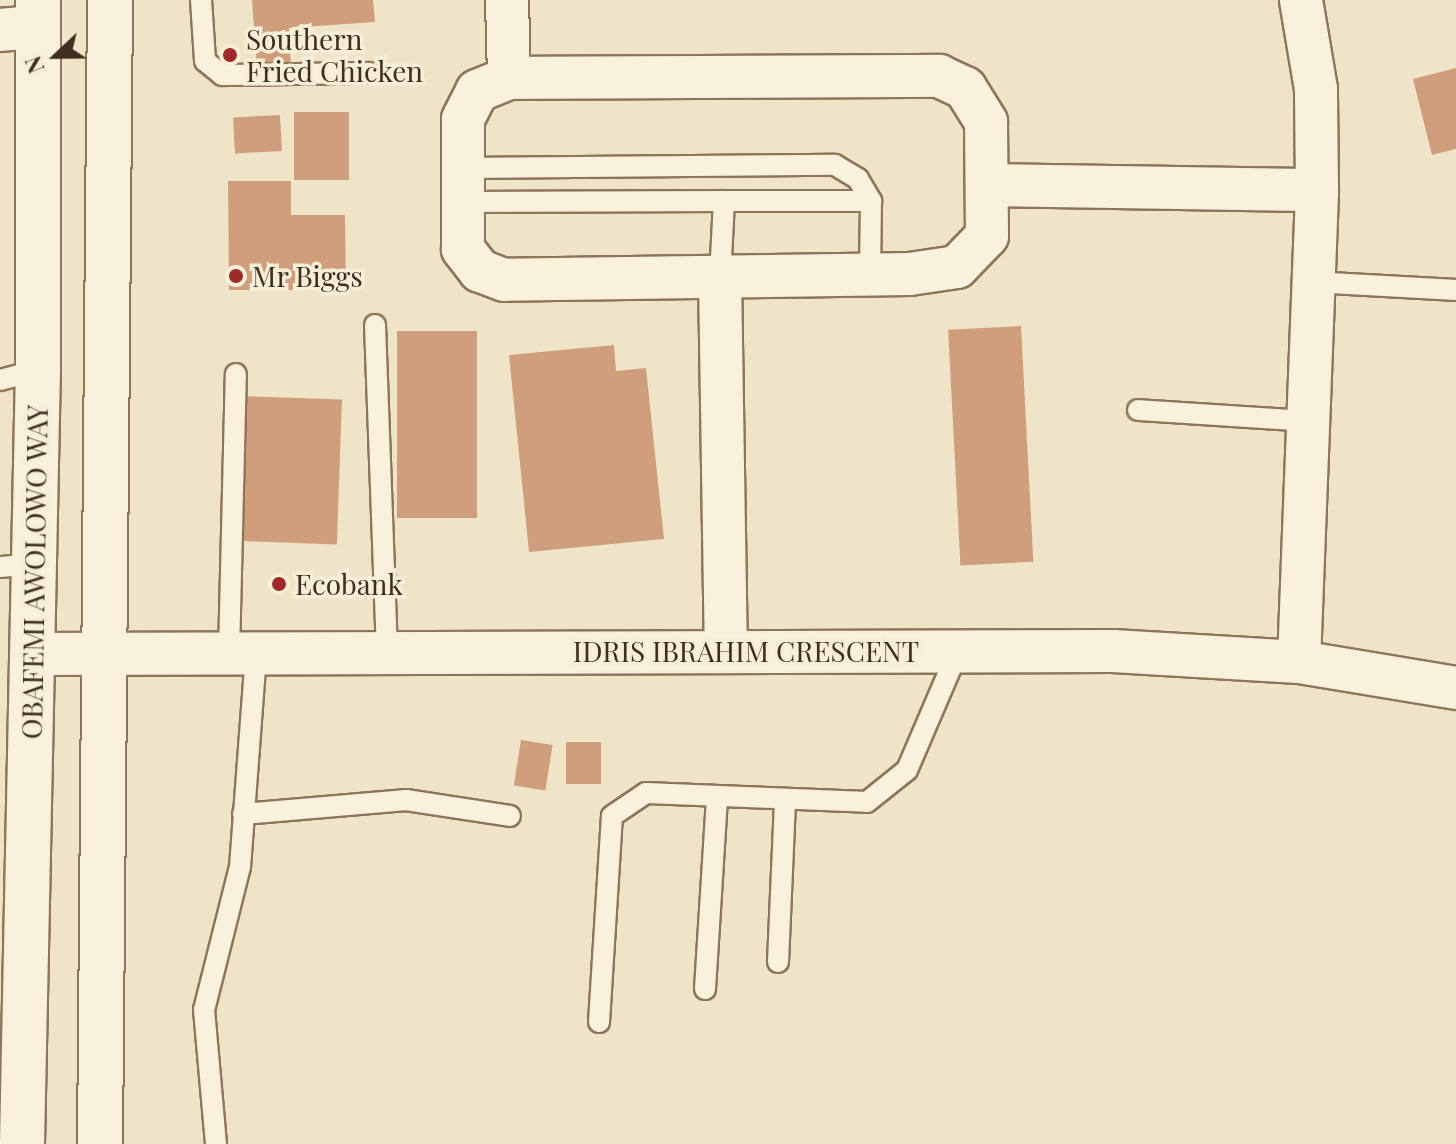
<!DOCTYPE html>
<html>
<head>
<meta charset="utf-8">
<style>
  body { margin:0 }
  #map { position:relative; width:1456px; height:1144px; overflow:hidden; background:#f0e4c8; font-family:"Playfair Display",serif }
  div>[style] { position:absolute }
  .building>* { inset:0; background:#cf9f7d; transform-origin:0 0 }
  .roads { filter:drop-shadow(2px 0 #8d765c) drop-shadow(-2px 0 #8d765c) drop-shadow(0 2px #8d765c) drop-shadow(0 -2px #8d765c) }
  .service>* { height:20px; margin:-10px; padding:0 10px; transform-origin:10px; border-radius:10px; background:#faf1dc }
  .minor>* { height:42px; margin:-21px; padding:0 21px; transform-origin:21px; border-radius:21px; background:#faf1dc }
  .secondary>* { height:44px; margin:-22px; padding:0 22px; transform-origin:22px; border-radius:22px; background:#faf1dc }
  .dots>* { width:22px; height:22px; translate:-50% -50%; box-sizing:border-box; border:4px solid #f7eed8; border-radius:50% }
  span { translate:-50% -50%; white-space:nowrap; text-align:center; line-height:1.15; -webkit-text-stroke:7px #f7eed8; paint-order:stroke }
  .poi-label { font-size:28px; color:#3d2e20 }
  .left { translate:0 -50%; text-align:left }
  .street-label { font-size:28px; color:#3d2e20 }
  .north { position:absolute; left:16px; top:16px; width:80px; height:80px; -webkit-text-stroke:6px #f7eed8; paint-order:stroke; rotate:248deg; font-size:22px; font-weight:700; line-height:32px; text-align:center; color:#3d2e20 }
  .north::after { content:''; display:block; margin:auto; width:28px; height:36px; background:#3d2e20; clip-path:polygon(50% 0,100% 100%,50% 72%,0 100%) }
</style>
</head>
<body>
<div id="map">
  <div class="building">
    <i style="clip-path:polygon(252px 0,373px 0,375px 22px,289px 28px,291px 67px,257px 69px)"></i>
    <i style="clip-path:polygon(1456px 68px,1456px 149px,1432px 155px,1413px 79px)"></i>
    <i style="left:294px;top:112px;width:55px;height:68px"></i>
    <i style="left:280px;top:115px;width:36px;height:47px;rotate:87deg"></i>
    <i style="clip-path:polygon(228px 181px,291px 181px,291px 215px,345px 215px,346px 290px,229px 290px)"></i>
    <i style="left:1021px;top:326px;width:236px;height:73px;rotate:87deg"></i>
    <i style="left:397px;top:331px;width:80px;height:187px"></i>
    <i style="clip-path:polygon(614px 345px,616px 371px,646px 368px,664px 539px,529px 552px,509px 355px)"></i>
    <i style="left:242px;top:396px;width:100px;height:145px;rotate:2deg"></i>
    <i style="left:521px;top:740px;width:32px;height:46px;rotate:9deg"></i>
    <i style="left:566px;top:742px;width:35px;height:42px"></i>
  </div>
  <div class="roads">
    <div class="service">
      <i style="left:201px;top:0;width:61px;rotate:86.2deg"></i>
      <i style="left:205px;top:61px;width:22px;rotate:39deg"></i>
      <i style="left:222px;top:75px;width:147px;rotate:-0.8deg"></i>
      <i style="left:462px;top:168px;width:373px;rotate:-0.5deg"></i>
      <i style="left:835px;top:165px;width:27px;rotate:31deg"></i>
      <i style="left:858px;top:179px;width:26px;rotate:59deg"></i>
      <i style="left:724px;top:201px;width:147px"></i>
      <i style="left:871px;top:201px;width:74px;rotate:90.8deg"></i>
      <i style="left:461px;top:202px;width:263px;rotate:-0.2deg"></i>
      <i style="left:724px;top:201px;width:76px;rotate:93deg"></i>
      <i style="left:1313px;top:282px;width:143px;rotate:3.2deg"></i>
      <i style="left:375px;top:325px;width:328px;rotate:87.9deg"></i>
      <i style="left:0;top:380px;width:39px;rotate:-15deg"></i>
      <i style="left:1138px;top:410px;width:170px;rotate:3.7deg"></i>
      <i style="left:0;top:567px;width:35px;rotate:-5deg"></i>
      <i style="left:229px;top:654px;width:280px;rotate:-88.6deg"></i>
      <i style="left:243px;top:814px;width:164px;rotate:-4.9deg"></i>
      <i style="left:406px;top:800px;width:105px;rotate:8.7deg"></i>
      <i style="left:778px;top:962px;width:163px;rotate:-87.5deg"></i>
      <i style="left:705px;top:989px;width:193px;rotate:-86.4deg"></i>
      <i style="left:599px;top:1022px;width:206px;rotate:-86.4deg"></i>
      <i style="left:612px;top:816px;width:41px;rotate:-34.1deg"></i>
      <i style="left:646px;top:793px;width:221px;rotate:2.3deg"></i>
      <i style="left:867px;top:802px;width:51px;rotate:-38.7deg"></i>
      <i style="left:907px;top:770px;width:129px;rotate:-66.8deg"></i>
      <i style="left:216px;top:1144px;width:135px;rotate:-95.1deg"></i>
      <i style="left:204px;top:1010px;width:147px;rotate:-75.9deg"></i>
      <i style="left:240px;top:867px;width:214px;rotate:-85.7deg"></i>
    </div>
    <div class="minor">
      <i style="left:507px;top:0;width:78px;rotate:88.5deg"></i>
      <i style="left:0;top:30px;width:38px;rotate:-5deg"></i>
      <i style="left:939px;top:76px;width:29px;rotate:25deg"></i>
      <i style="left:965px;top:88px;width:40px;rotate:58deg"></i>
      <i style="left:986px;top:122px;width:114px;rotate:89.5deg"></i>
      <i style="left:987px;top:236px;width:43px;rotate:134.1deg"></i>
      <i style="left:957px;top:267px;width:48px;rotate:171.5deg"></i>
      <i style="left:910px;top:274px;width:406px;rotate:179.2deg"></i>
      <i style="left:504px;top:280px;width:26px;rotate:-159deg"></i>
      <i style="left:480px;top:271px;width:28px;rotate:-128deg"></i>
      <i style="left:463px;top:249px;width:130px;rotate:-90deg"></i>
      <i style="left:463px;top:119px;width:31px;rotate:-63deg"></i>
      <i style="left:477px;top:91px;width:35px;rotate:-22deg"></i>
      <i style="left:509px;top:78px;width:430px;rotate:-0.3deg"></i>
      <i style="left:991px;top:185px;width:326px;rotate:0.9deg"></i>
      <i style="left:720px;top:277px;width:374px;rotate:89.1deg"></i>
      <i style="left:33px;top:654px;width:1080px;rotate:-0.16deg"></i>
      <i style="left:1113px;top:651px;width:186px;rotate:3.4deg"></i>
      <i style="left:1299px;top:662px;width:159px;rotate:9.4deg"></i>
      <i style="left:1299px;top:662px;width:472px;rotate:-87.8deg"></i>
      <i style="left:1317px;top:190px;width:101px;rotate:-90.6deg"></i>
      <i style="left:1316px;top:89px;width:90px;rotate:-99.6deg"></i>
    </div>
    <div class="secondary">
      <i style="left:22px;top:1144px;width:774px;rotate:-88.82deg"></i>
      <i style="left:38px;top:370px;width:370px;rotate:-90deg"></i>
      <i style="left:100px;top:1144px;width:1144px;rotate:-89.5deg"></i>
    </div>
  </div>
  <div class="dots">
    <i style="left:230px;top:55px;background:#9e2a2b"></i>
    <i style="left:236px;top:276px;background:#9e2a2b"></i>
    <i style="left:279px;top:584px;background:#9e2a2b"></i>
  </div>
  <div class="poi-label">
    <span class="left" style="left:246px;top:55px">Southern<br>Fried Chicken</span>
    <span class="left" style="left:252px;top:276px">Mr Biggs</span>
    <span class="left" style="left:295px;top:584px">Ecobank</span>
  </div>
  <div class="street-label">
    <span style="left:34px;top:572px;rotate:-89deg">OBAFEMI AWOLOWO WAY</span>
    <span style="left:746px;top:651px">IDRIS IBRAHIM CRESCENT</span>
  </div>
  <div class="north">N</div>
</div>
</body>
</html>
